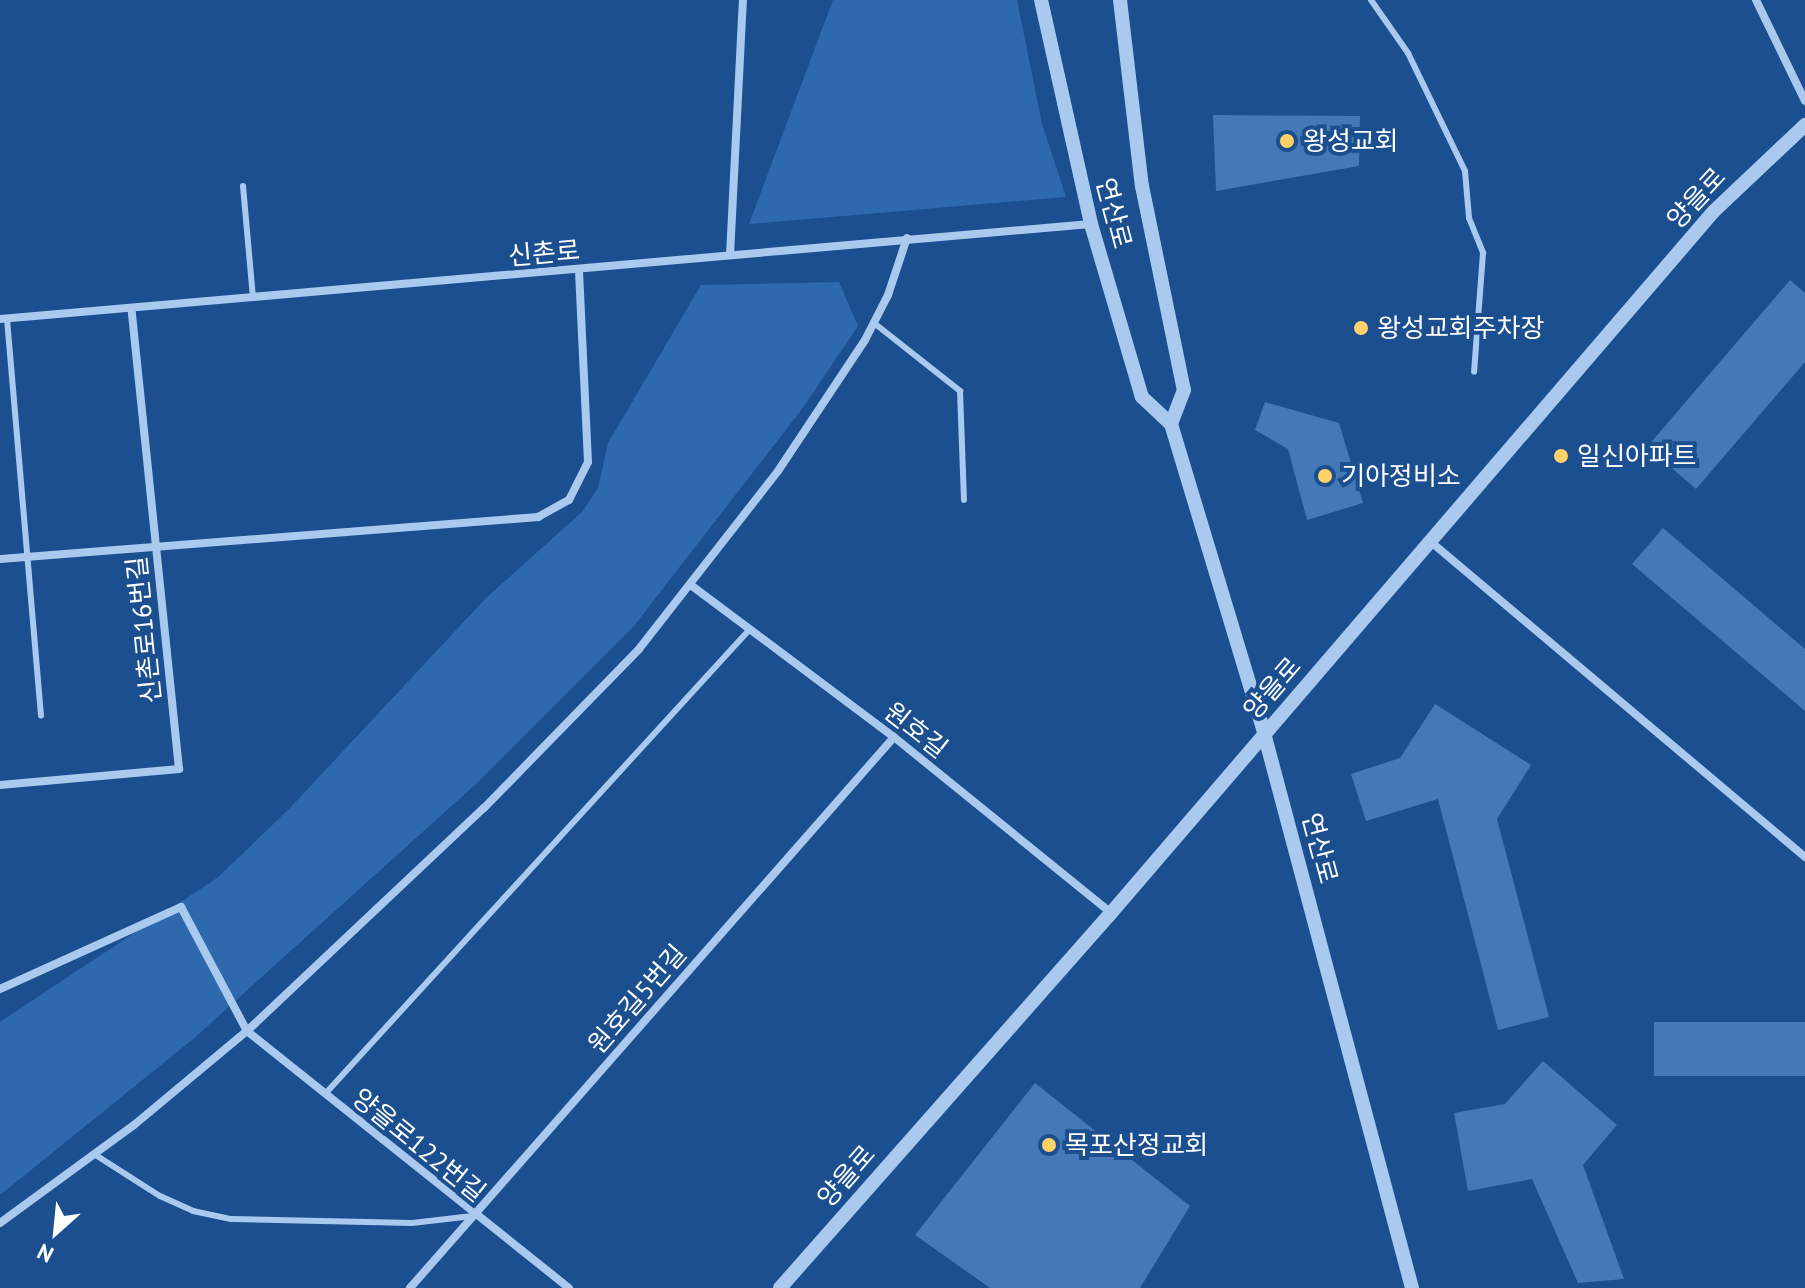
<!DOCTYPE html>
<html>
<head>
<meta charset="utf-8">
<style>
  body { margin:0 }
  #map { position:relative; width:1805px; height:1288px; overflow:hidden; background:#1b4f8f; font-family:"PT Sans","Noto Sans KR",sans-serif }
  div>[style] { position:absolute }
  .green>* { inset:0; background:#2e69ad }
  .building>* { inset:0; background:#4478b7; transform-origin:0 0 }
  .service>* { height:6px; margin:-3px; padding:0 3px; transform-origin:3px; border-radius:3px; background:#a9c9ee }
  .minor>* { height:8px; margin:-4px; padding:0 4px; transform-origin:4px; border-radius:4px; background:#a9c9ee }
  .tertiary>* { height:14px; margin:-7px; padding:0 7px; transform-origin:7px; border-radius:7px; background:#a9c9ee }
  .dots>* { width:22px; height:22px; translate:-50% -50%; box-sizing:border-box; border:4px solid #1b4f8f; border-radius:50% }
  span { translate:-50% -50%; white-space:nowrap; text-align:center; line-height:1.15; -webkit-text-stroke:8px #1b4f8f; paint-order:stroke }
  .poi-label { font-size:26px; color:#fff }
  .left { translate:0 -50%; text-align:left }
  .street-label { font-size:26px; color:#fff }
  .north { position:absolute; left:16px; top:1192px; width:80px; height:80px; -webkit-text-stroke:6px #1b4f8f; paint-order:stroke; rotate:207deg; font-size:22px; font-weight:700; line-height:32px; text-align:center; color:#fff }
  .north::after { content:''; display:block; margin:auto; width:28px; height:36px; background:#fff; clip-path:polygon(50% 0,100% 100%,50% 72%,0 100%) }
</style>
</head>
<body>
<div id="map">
  <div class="green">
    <i style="clip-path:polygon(833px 0,1017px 0,1042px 124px,1066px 197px,749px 224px)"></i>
    <i style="clip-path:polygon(839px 282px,858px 326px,802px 409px,634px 626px,477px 783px,192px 1040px,0 1195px,0 1022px,217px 878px,289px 809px,487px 597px,582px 512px,598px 488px,608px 443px,701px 285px)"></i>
  </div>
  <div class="building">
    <i style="clip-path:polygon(1213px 115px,1360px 116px,1359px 166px,1216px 191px)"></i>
    <i style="clip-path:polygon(1790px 280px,1805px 293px,1805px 362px,1696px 489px,1647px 447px)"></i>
    <i style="clip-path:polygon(1265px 402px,1339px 423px,1363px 503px,1307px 520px,1288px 449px,1255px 430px)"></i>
    <i style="clip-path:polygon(1663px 528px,1805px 649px,1805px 711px,1632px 564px)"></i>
    <i style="clip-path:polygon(1435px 704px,1531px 765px,1497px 819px,1549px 1017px,1498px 1030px,1438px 799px,1366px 821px,1351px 774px,1400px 758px)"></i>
    <i style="left:1805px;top:1022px;width:54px;height:151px;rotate:90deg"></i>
    <i style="clip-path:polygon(1543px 1061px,1617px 1125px,1583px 1165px,1624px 1279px,1578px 1283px,1532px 1179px,1468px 1191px,1454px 1113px,1505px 1104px)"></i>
    <i style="clip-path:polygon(1035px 1083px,1190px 1206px,1140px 1288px,990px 1288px,915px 1235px)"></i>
  </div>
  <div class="service">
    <i style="left:1371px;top:0;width:65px;rotate:55.1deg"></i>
    <i style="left:1408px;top:53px;width:131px;rotate:64.2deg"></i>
    <i style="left:1465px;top:171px;width:47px;rotate:85.1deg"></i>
    <i style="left:1469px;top:218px;width:38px;rotate:68deg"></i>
    <i style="left:1483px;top:253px;width:119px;rotate:94.3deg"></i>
    <i style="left:243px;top:186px;width:112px;rotate:84.9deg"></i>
    <i style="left:7px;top:319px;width:398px;rotate:85.1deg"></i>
    <i style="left:874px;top:323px;width:110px;rotate:38.3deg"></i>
    <i style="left:960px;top:391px;width:109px;rotate:87.9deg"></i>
    <i style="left:325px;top:1094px;width:629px;rotate:-47.58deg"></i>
    <i style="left:94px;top:1154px;width:78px;rotate:32.5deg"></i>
    <i style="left:160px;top:1196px;width:36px;rotate:24deg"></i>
    <i style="left:193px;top:1211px;width:39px;rotate:12deg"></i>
    <i style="left:231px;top:1219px;width:181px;rotate:1.3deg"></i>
    <i style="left:412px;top:1223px;width:61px;rotate:-6.5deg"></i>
  </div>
  <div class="minor">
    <i style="left:1756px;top:0;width:112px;rotate:64.1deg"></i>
    <i style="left:730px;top:255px;width:255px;rotate:-87.1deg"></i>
    <i style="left:0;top:319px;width:1095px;rotate:-4.98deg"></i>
    <i style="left:1431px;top:542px;width:489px;rotate:40.1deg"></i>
    <i style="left:0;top:559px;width:540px;rotate:-4.46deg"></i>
    <i style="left:538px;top:517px;width:35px;rotate:-29deg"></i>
    <i style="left:569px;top:500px;width:42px;rotate:-63.4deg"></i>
    <i style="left:588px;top:462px;width:191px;rotate:-92.7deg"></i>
    <i style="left:692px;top:586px;width:252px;rotate:36.8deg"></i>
    <i style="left:894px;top:737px;width:279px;rotate:39deg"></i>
    <i style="left:0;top:785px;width:180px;rotate:-5.1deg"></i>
    <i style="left:179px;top:769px;width:463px;rotate:-95.9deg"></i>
    <i style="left:0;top:989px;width:199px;rotate:-24.4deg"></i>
    <i style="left:181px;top:907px;width:140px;rotate:62deg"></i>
    <i style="left:247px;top:1031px;width:412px;rotate:38.6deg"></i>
    <i style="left:0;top:1223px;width:166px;rotate:-36.2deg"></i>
    <i style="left:134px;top:1125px;width:147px;rotate:-39.8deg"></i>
    <i style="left:247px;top:1031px;width:325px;rotate:-43.3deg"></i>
    <i style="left:484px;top:808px;width:222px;rotate:-45.7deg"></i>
    <i style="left:639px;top:649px;width:226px;rotate:-52deg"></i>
    <i style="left:778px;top:471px;width:157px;rotate:-56.4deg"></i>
    <i style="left:865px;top:340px;width:51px;rotate:-62.9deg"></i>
    <i style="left:888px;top:295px;width:60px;rotate:-71.6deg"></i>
    <i style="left:410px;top:1288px;width:733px;rotate:-48.7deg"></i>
  </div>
  <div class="tertiary">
    <i style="left:1041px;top:0;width:230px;rotate:77.4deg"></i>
    <i style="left:1091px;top:224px;width:180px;rotate:73.6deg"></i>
    <i style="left:1142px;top:397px;width:40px;rotate:43deg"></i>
    <i style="left:1171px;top:424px;width:323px;rotate:73.2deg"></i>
    <i style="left:1264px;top:733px;width:574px;rotate:75.07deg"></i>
    <i style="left:1120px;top:0;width:187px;rotate:83.3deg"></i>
    <i style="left:1142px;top:186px;width:208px;rotate:78.4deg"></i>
    <i style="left:1184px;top:390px;width:36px;rotate:111deg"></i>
    <i style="left:780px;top:1288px;width:500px;rotate:-48.57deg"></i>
    <i style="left:1111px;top:913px;width:924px;rotate:-49.34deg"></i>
    <i style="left:1713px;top:212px;width:127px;rotate:-43.4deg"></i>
  </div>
  <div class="dots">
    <i style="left:1287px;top:141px;background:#ffd166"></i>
    <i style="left:1361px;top:328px;background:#ffd166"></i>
    <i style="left:1561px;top:456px;background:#ffd166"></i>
    <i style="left:1325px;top:476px;background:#ffd166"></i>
    <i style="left:1049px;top:1145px;background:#ffd166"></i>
  </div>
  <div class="poi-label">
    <span class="left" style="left:1303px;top:141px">왕성교회</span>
    <span class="left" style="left:1377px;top:328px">왕성교회주차장</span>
    <span class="left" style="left:1577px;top:456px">일신아파트</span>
    <span class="left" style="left:1341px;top:476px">기아정비소</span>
    <span class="left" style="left:1065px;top:1145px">목포산정교회</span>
  </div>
  <div class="street-label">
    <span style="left:1696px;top:198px;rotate:-47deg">양을로</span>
    <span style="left:1114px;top:213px;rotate:75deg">연산로</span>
    <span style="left:544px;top:253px;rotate:-5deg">신촌로</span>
    <span style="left:144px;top:630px;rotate:-96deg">신촌로16번길</span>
    <span style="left:1272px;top:688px;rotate:-49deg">양을로</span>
    <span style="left:916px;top:730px;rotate:38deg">원호길</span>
    <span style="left:1320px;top:848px;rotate:75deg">연산로</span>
    <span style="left:637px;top:999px;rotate:-49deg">원호길5번길</span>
    <span style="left:419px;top:1145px;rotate:39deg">양을로122번길</span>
    <span style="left:846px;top:1176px;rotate:-49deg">양을로</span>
  </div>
  <div class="north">N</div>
</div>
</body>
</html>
